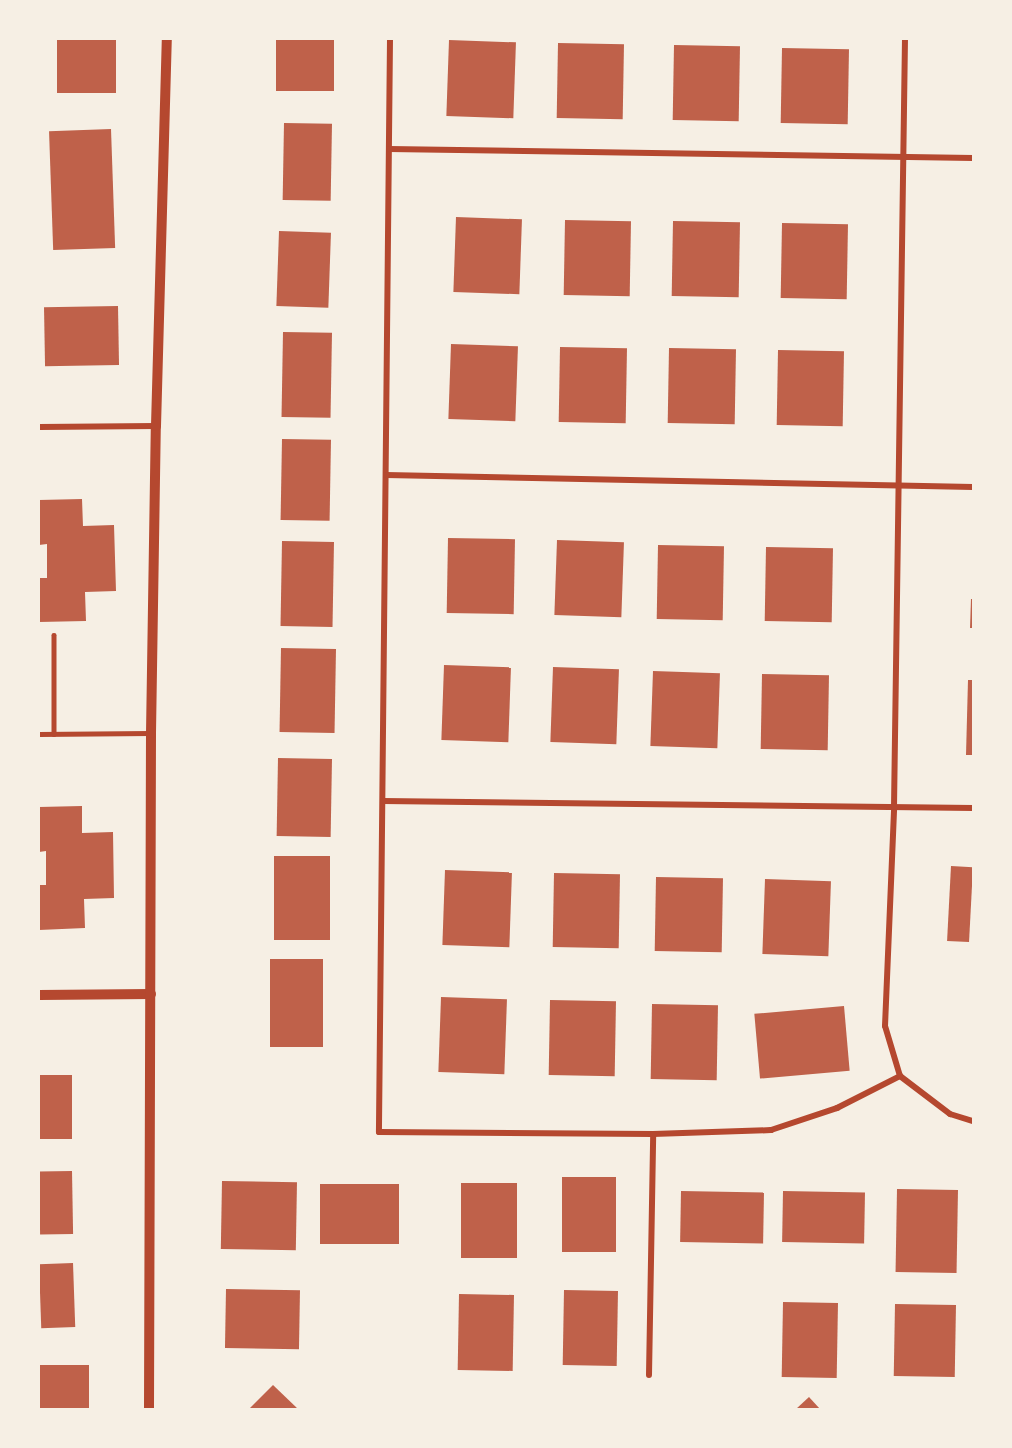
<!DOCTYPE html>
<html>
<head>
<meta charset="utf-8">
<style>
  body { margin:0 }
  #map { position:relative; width:1012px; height:1448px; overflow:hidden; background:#f6efe4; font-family:"Work Sans",sans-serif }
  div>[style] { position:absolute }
  .building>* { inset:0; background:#bf614a; transform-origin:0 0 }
  .service>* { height:4.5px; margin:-2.25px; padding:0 2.25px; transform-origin:2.25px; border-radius:2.25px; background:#b5482f }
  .minor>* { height:6px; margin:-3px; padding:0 3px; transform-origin:3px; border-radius:3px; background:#b5482f }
  .tertiary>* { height:10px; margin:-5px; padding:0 5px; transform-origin:5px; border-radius:5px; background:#b5482f }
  span { translate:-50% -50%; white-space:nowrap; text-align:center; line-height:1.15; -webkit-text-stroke:5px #f6efe4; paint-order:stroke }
  .frame { position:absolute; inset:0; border:40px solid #f6efe4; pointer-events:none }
</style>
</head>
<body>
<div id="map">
  <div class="building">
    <i style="left:57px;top:39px;width:59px;height:54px"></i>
    <i style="left:276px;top:39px;width:58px;height:52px"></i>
    <i style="left:449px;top:40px;width:67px;height:76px;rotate:2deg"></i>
    <i style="left:558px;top:43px;width:66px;height:75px;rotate:1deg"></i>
    <i style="left:674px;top:45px;width:66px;height:75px;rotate:1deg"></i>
    <i style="left:782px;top:48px;width:67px;height:75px;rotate:1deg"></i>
    <i style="left:284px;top:123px;width:48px;height:77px;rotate:1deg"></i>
    <i style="left:111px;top:129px;width:119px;height:62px;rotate:88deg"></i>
    <i style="left:456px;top:217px;width:66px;height:75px;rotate:2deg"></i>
    <i style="left:565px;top:220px;width:66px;height:75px;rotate:1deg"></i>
    <i style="left:673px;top:221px;width:67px;height:75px;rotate:1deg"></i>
    <i style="left:782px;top:223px;width:66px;height:75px;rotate:1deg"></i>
    <i style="left:279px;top:231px;width:52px;height:75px;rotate:2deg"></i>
    <i style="left:118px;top:306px;width:59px;height:74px;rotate:89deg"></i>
    <i style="left:283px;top:332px;width:49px;height:85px;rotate:1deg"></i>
    <i style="left:451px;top:344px;width:67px;height:75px;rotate:2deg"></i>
    <i style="left:560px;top:347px;width:67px;height:75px;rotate:1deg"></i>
    <i style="left:669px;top:348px;width:67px;height:75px;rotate:1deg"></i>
    <i style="left:778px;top:350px;width:66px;height:75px;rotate:1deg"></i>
    <i style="left:282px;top:439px;width:49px;height:81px;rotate:1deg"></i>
    <i style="clip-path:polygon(82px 499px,83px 526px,114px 525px,116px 591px,85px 592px,86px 621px,39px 622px,39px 578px,47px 578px,47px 544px,39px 545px,39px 500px)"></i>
    <i style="left:448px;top:538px;width:67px;height:75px;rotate:1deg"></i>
    <i style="left:557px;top:540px;width:67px;height:75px;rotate:2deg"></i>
    <i style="left:282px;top:541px;width:52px;height:85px;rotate:1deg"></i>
    <i style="left:658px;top:545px;width:66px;height:74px;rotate:1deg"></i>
    <i style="left:766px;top:547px;width:67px;height:74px;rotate:1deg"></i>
    <i style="clip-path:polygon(971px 599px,973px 599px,973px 628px,970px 628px)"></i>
    <i style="left:281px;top:648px;width:55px;height:84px;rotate:1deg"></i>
    <i style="left:444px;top:665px;width:67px;height:75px;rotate:2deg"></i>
    <i style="left:553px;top:667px;width:66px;height:75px;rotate:2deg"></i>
    <i style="left:653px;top:671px;width:67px;height:75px;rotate:2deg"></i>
    <i style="left:762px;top:674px;width:67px;height:75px;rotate:1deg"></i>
    <i style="clip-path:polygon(968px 680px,973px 680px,973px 755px,966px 755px)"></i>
    <i style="left:278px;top:758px;width:54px;height:78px;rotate:1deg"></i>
    <i style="clip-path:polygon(82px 806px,82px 833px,113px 832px,114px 898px,84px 899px,85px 928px,39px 930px,39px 885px,46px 885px,46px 851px,39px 852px,39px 807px)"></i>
    <i style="left:274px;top:856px;width:56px;height:84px"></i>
    <i style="left:951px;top:866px;width:22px;height:75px;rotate:3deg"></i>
    <i style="left:445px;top:870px;width:67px;height:75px;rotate:2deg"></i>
    <i style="left:554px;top:873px;width:66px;height:74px;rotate:1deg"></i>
    <i style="left:656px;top:877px;width:67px;height:74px;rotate:1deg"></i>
    <i style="left:765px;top:879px;width:66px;height:75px;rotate:2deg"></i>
    <i style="left:270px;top:959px;width:53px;height:88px"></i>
    <i style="left:441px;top:997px;width:66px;height:75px;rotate:2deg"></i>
    <i style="left:550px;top:1000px;width:66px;height:75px;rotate:1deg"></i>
    <i style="left:652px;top:1004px;width:66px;height:75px;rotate:1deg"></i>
    <i style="left:844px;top:1006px;width:65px;height:90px;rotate:85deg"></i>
    <i style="left:39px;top:1075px;width:33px;height:64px"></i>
    <i style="left:72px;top:1171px;width:63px;height:33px;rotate:89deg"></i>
    <i style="left:562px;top:1177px;width:54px;height:75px"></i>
    <i style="left:222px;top:1181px;width:75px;height:68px;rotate:1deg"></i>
    <i style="left:461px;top:1183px;width:56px;height:75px"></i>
    <i style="left:320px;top:1184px;width:79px;height:60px"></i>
    <i style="left:897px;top:1189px;width:61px;height:83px;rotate:1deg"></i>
    <i style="left:681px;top:1191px;width:83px;height:51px;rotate:1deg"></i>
    <i style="left:783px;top:1191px;width:82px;height:51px;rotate:1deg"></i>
    <i style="left:73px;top:1263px;width:64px;height:34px;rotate:88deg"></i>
    <i style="left:226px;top:1289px;width:74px;height:59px;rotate:1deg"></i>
    <i style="left:564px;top:1290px;width:54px;height:75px;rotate:1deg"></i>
    <i style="left:459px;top:1294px;width:55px;height:76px;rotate:1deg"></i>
    <i style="left:783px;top:1302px;width:55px;height:75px;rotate:1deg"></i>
    <i style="left:895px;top:1304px;width:61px;height:72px;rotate:1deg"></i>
    <i style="left:89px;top:1365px;width:44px;height:50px;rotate:90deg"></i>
    <i style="clip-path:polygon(273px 1385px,298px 1409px,249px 1409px)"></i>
    <i style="clip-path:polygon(809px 1397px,820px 1409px,796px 1409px)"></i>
  </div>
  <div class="service">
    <i style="left:54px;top:635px;width:99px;rotate:90deg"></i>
    <i style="left:39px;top:734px;width:111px;rotate:-0.5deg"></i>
  </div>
  <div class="minor">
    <i style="left:390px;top:39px;width:1093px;rotate:90.58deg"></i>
    <i style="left:379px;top:1132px;width:274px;rotate:0.4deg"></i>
    <i style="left:653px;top:1134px;width:118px;rotate:-1.9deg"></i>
    <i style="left:771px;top:1130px;width:70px;rotate:-18.4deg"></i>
    <i style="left:837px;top:1108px;width:71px;rotate:-26.9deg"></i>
    <i style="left:900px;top:1076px;width:63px;rotate:37.2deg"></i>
    <i style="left:950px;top:1114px;width:24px;rotate:17deg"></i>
    <i style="left:389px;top:149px;width:584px;rotate:0.88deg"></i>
    <i style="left:39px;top:427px;width:117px;rotate:-0.5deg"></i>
    <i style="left:386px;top:475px;width:587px;rotate:1.17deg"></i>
    <i style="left:383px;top:801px;width:590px;rotate:0.68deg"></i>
    <i style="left:900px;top:1076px;width:52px;rotate:-106.7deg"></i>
    <i style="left:885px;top:1026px;width:219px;rotate:-87.6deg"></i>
    <i style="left:894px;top:807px;width:768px;rotate:-89.18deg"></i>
    <i style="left:649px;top:1375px;width:241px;rotate:-89deg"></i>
  </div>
  <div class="tertiary">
    <i style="left:39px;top:995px;width:112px;rotate:-0.5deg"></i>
    <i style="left:149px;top:1409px;width:676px;rotate:-89.83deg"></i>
    <i style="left:151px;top:733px;width:307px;rotate:-89.1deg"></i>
    <i style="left:156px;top:426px;width:387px;rotate:-88.4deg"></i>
  </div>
  <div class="frame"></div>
</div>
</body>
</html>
